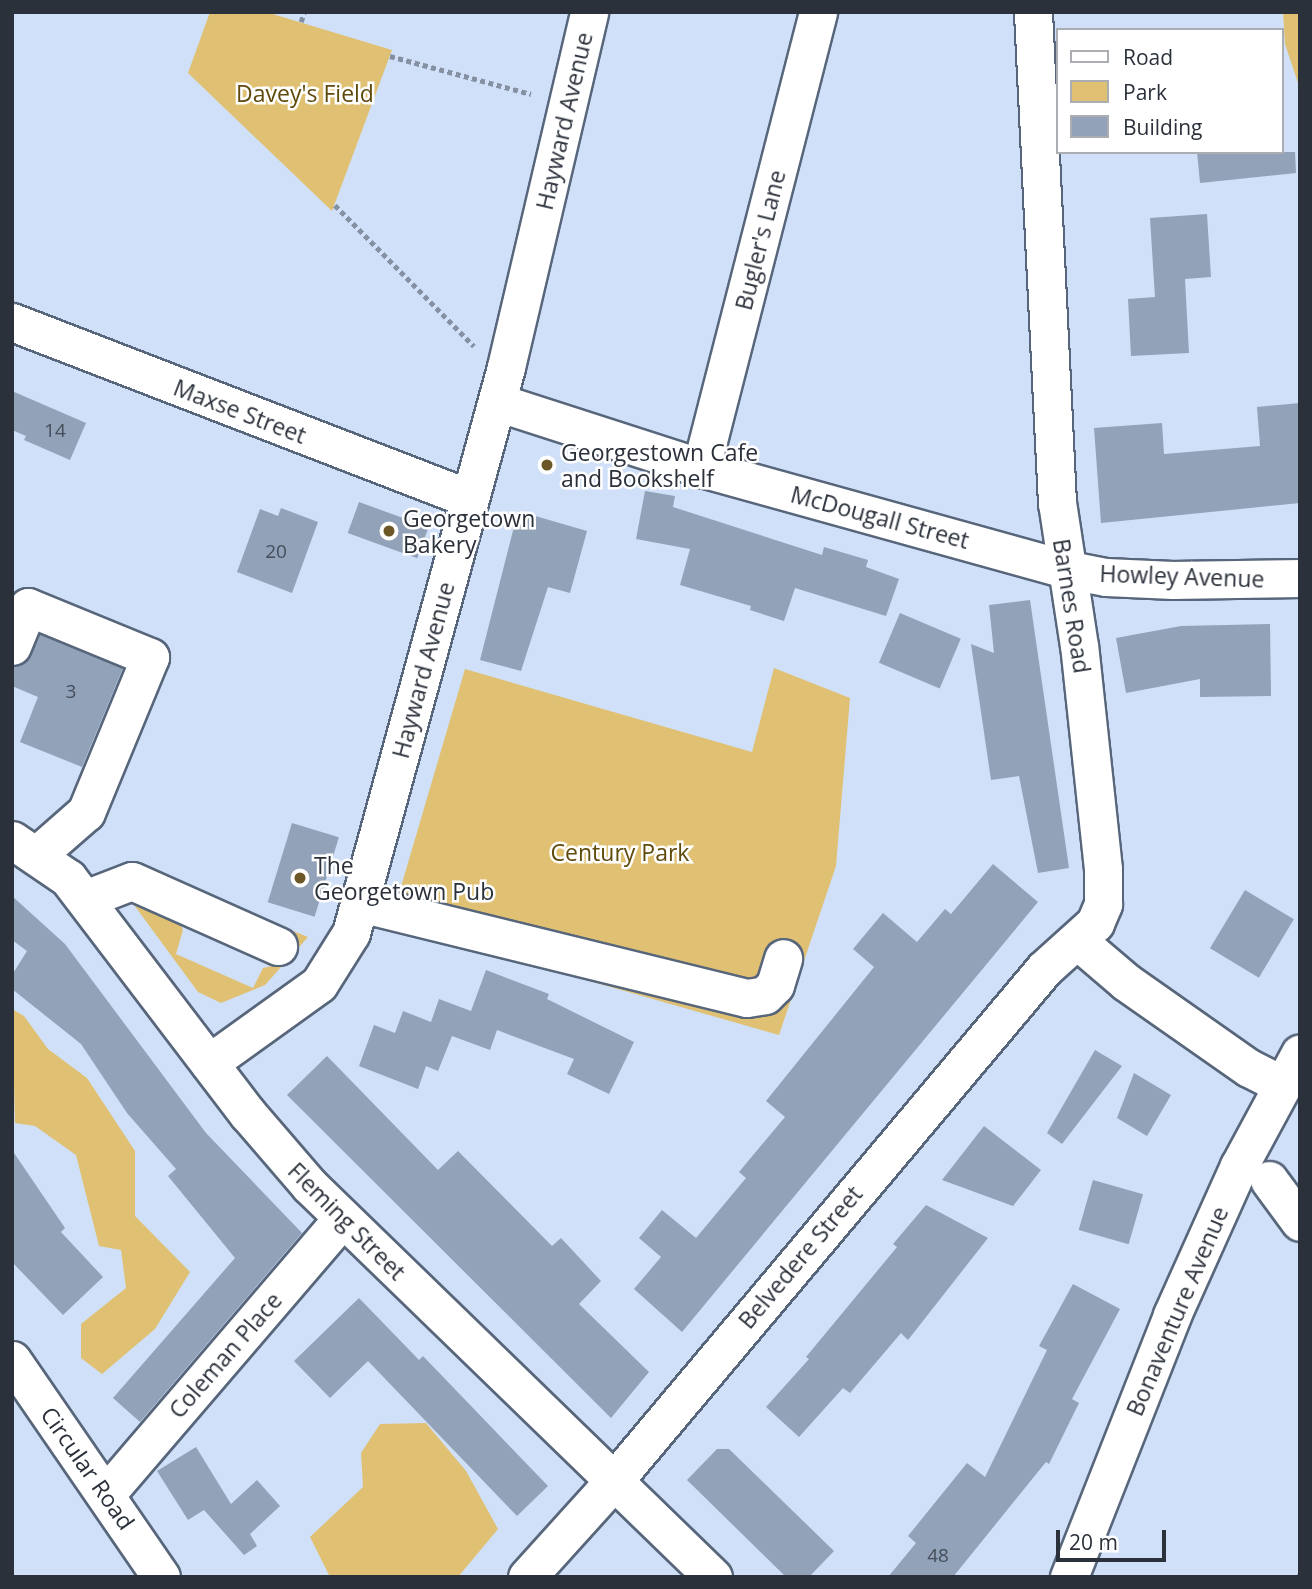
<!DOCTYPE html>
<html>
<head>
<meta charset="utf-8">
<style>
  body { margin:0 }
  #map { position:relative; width:1312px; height:1589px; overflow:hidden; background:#cfe0f8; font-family:"Open Sans",sans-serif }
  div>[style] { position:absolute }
  .green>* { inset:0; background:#e0c173 }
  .building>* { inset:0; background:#92a2b8; transform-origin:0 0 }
  .path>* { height:4.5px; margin-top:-2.25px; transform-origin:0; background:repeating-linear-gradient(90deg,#8591a3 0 5px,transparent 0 8.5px) }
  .roads { filter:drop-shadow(2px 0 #58667b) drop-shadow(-2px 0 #58667b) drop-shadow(0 2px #58667b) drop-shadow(0 -2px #58667b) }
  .minor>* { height:37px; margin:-18.5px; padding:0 18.5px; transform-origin:18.5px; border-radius:18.5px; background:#fff }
  .dots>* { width:19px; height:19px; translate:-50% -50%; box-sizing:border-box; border:4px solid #fff; border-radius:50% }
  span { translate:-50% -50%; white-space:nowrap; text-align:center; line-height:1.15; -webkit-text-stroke:5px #fff; paint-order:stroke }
  .number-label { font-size:19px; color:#454d5a }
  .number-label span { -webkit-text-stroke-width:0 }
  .park-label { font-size:23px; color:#604a0b }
  .street-label { font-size:23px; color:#2b313b }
  .poi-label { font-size:23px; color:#2b313b }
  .left { translate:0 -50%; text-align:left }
  .frame { position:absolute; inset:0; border:14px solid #2b313b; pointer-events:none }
  .legend { position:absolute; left:1056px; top:28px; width:228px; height:126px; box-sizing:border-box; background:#fff; border:2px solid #aaadb1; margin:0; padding:9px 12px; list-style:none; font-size:21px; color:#2b313b }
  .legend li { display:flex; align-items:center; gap:14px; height:35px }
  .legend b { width:35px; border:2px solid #aaadb1 }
  .scale { position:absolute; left:1056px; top:1530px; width:110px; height:32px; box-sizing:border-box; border:4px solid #2b313b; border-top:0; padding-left:9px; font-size:21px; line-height:24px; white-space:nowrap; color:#2b313b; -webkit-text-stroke:5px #fff; paint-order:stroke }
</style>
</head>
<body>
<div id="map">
  <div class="green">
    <i style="clip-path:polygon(210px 12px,266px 12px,392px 50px,332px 211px,188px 73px)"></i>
    <i style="clip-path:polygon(1283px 12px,1300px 12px,1300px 89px,1285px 44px)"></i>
    <i style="clip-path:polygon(774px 668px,850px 698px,836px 866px,779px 1035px,390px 924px,465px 669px,752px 752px)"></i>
    <i style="clip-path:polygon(134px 905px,180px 924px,183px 930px,176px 954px,253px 988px,263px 968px,277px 965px,293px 931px,308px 937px,265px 985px,221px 1003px,198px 992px)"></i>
    <i style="clip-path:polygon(12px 1009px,24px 1016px,48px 1049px,87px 1078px,135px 1151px,135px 1216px,190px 1272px,155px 1329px,102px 1374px,81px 1358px,81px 1324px,126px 1288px,121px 1250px,99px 1246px,76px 1155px,35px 1126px,15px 1123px)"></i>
    <i style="clip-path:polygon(426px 1423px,466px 1471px,498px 1529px,458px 1577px,330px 1577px,310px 1537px,363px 1487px,361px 1453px,380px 1424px)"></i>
  </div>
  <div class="building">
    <i style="clip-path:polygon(1197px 152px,1295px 152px,1296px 173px,1200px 183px)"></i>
    <i style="clip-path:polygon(1207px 214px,1211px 277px,1185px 279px,1189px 353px,1131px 356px,1128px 299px,1155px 297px,1150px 218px)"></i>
    <i style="clip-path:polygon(12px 391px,86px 423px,70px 460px,24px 440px,26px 436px,12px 430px)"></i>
    <i style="clip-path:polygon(1300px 403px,1300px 503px,1101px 523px,1094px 428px,1162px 423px,1164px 454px,1260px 446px,1257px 407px)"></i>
    <i style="clip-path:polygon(645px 491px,675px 496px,673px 507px,822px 555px,824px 547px,868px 560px,866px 567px,899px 579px,886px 616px,795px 588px,784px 621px,750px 610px,751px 606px,680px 585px,690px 549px,636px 539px)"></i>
    <i style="left:359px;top:502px;width:74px;height:33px;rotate:20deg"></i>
    <i style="clip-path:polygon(281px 508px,318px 522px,292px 593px,237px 572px,260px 509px,278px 516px)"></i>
    <i style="clip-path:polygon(518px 511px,587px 531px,570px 593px,548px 587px,521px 671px,480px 660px)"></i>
    <i style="clip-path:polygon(1030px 600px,1069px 868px,1038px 873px,1019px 776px,991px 780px,971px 644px,994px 653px,989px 605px)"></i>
    <i style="left:900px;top:613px;width:66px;height:54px;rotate:23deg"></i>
    <i style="clip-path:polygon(1270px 624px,1271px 696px,1200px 697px,1200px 679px,1126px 693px,1116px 638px,1181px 626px)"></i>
    <i style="clip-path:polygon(39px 634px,123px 668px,82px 767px,20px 742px,38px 697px,12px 686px,12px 667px,25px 662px)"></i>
    <i style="left:292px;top:823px;width:49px;height:83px;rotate:17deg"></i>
    <i style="clip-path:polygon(993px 864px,1038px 902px,682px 1332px,634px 1289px,661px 1257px,639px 1238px,662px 1210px,696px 1238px,746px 1178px,739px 1172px,785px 1117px,766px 1101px,874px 967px,853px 949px,883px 913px,917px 942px,945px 909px,951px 914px)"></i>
    <i style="left:1245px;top:890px;width:57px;height:68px;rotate:31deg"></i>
    <i style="clip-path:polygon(12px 896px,65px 944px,206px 1133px,302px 1233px,140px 1422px,113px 1398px,235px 1258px,168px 1176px,176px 1169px,127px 1113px,81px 1044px,12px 989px,12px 975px,27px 951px,12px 940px)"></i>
    <i style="clip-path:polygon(486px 970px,549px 994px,547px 999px,634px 1042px,609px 1094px,567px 1074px,574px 1059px,497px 1030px,490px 1050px,452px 1036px,438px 1071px,426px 1066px,418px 1089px,359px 1066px,374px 1025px,395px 1033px,403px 1011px,431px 1022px,439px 999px,471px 1011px)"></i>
    <i style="clip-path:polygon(1095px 1050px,1122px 1066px,1062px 1144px,1047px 1133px)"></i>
    <i style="clip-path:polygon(327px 1056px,438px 1170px,458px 1151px,552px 1246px,561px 1238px,601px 1281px,579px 1304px,649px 1372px,611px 1418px,287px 1095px)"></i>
    <i style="clip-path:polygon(1134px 1073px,1171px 1095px,1147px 1136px,1117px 1118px)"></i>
    <i style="clip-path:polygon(984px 1126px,1041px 1170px,1013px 1206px,942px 1180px)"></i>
    <i style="clip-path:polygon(12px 1150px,65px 1228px,61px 1232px,103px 1277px,63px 1315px,12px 1262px)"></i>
    <i style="left:1093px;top:1180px;width:52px;height:52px;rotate:16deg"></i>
    <i style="clip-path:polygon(926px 1205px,988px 1238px,908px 1340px,901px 1333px,850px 1393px,843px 1388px,799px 1437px,766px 1407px,809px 1359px,806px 1357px,897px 1247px,893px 1244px)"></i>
    <i style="clip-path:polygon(1073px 1284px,1120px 1309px,1072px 1399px,1079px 1403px,1049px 1464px,1046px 1462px,953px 1577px,888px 1577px,916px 1543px,908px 1536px,967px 1463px,985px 1477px,1047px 1350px,1039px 1346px)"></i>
    <i style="clip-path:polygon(359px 1298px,419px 1360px,423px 1356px,548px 1486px,517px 1516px,368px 1361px,330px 1398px,294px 1361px)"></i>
    <i style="clip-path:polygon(196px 1447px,231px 1504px,257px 1480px,280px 1506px,250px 1534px,257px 1546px,244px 1555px,204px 1510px,188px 1520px,157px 1471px)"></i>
    <i style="clip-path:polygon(717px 1449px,729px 1449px,834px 1551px,809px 1577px,786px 1577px,687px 1480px)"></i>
  </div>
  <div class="path">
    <i style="left:301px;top:22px;width:10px;rotate:-73deg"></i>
    <i style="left:390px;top:56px;width:146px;rotate:15.1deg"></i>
    <i style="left:335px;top:205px;width:198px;rotate:45.4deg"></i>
    <i style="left:1298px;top:1577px;width:4px;rotate:-56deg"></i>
  </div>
  <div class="roads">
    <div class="minor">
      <i style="left:12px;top:322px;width:489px;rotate:21.1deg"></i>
      <i style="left:497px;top:402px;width:214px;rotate:17.9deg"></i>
      <i style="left:701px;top:468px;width:377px;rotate:15.5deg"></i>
      <i style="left:1064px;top:569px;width:43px;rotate:10.8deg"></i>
      <i style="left:1106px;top:577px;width:67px;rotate:2.6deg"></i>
      <i style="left:1173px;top:580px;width:127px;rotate:-0.9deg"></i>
      <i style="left:701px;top:468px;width:471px;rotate:-75.6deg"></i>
      <i style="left:12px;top:646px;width:42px;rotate:-67.7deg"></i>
      <i style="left:28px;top:607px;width:132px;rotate:22.3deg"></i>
      <i style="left:150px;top:657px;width:168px;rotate:112.4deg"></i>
      <i style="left:86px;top:812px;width:64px;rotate:138.8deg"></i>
      <i style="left:12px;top:840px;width:68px;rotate:34.2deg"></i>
      <i style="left:68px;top:878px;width:297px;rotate:52.7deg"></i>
      <i style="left:248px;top:1114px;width:94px;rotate:49.3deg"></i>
      <i style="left:309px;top:1185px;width:563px;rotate:44.14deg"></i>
      <i style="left:85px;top:899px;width:50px;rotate:-21deg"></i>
      <i style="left:132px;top:881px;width:160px;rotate:24deg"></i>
      <i style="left:360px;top:903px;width:398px;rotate:13.8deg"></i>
      <i style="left:747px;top:998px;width:18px;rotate:-9deg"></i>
      <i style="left:765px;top:995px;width:14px;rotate:-45deg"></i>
      <i style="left:775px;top:985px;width:28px;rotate:-73deg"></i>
      <i style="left:1078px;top:941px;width:63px;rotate:40.5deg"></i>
      <i style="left:1126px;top:982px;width:150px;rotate:35deg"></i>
      <i style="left:1249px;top:1068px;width:36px;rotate:27deg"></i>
      <i style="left:209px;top:1063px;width:135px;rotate:-35.7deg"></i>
      <i style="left:319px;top:984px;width:60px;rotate:-57.9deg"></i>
      <i style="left:351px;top:933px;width:587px;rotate:-74.68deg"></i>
      <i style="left:506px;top:367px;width:365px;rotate:-76.8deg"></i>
      <i style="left:1269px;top:1180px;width:52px;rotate:53.6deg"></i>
      <i style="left:12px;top:1360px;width:263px;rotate:55.5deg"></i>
      <i style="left:107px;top:1493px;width:362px;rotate:-49.4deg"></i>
      <i style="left:527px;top:1577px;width:127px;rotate:-47.9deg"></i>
      <i style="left:612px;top:1483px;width:671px;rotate:-49.95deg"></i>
      <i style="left:1044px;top:969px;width:69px;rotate:-42deg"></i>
      <i style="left:1095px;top:923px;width:21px;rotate:-67deg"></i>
      <i style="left:1103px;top:904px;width:35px;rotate:-90deg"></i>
      <i style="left:1103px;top:869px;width:224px;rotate:-96.1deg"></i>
      <i style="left:1079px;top:646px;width:145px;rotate:-98.7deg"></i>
      <i style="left:1057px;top:503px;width:492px;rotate:-92.8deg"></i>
      <i style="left:1069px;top:1577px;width:282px;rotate:-68.5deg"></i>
      <i style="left:1172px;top:1315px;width:163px;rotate:-65.8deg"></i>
      <i style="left:1239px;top:1166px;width:128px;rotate:-61.6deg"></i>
    </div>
  </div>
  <div class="dots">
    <i style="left:547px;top:465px;background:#6b5826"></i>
    <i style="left:389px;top:531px;background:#6b5826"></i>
    <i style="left:300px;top:878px;background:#6b5826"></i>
  </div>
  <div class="number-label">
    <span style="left:55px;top:431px">14</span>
    <span style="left:276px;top:552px">20</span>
    <span style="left:71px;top:692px">3</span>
    <span style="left:938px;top:1556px">48</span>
  </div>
  <div class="park-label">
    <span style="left:305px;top:93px">Davey's Field</span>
    <span style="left:620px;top:852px">Century Park</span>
  </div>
  <div class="street-label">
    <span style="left:564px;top:121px;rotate:-77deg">Hayward Avenue</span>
    <span style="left:760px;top:240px;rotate:-76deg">Bugler's Lane</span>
    <span style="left:240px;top:411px;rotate:21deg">Maxse Street</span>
    <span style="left:880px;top:517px;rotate:15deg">McDougall Street</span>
    <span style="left:1182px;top:576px;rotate:2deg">Howley Avenue</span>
    <span style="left:1072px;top:606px;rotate:81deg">Barnes Road</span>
    <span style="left:423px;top:670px;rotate:-75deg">Hayward Avenue</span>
    <span style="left:347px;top:1221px;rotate:45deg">Fleming Street</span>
    <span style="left:800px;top:1257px;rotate:-50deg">Belvedere Street</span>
    <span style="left:1177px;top:1311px;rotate:-67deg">Bonaventure Avenue</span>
    <span style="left:225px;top:1355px;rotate:-49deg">Coleman Place</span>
    <span style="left:88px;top:1468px;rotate:55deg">Circular Road</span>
  </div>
  <div class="poi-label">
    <span class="left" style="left:561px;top:465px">Georgestown Cafe<br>and Bookshelf</span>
    <span class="left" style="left:403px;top:531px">Georgetown<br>Bakery</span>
    <span class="left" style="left:314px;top:878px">The<br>Georgetown Pub</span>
  </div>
  <div class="frame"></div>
  <ul class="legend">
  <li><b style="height:9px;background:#fff"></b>Road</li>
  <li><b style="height:19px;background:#e0c173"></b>Park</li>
  <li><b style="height:19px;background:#92a2b8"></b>Building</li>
  </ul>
  <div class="scale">20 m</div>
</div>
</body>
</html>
